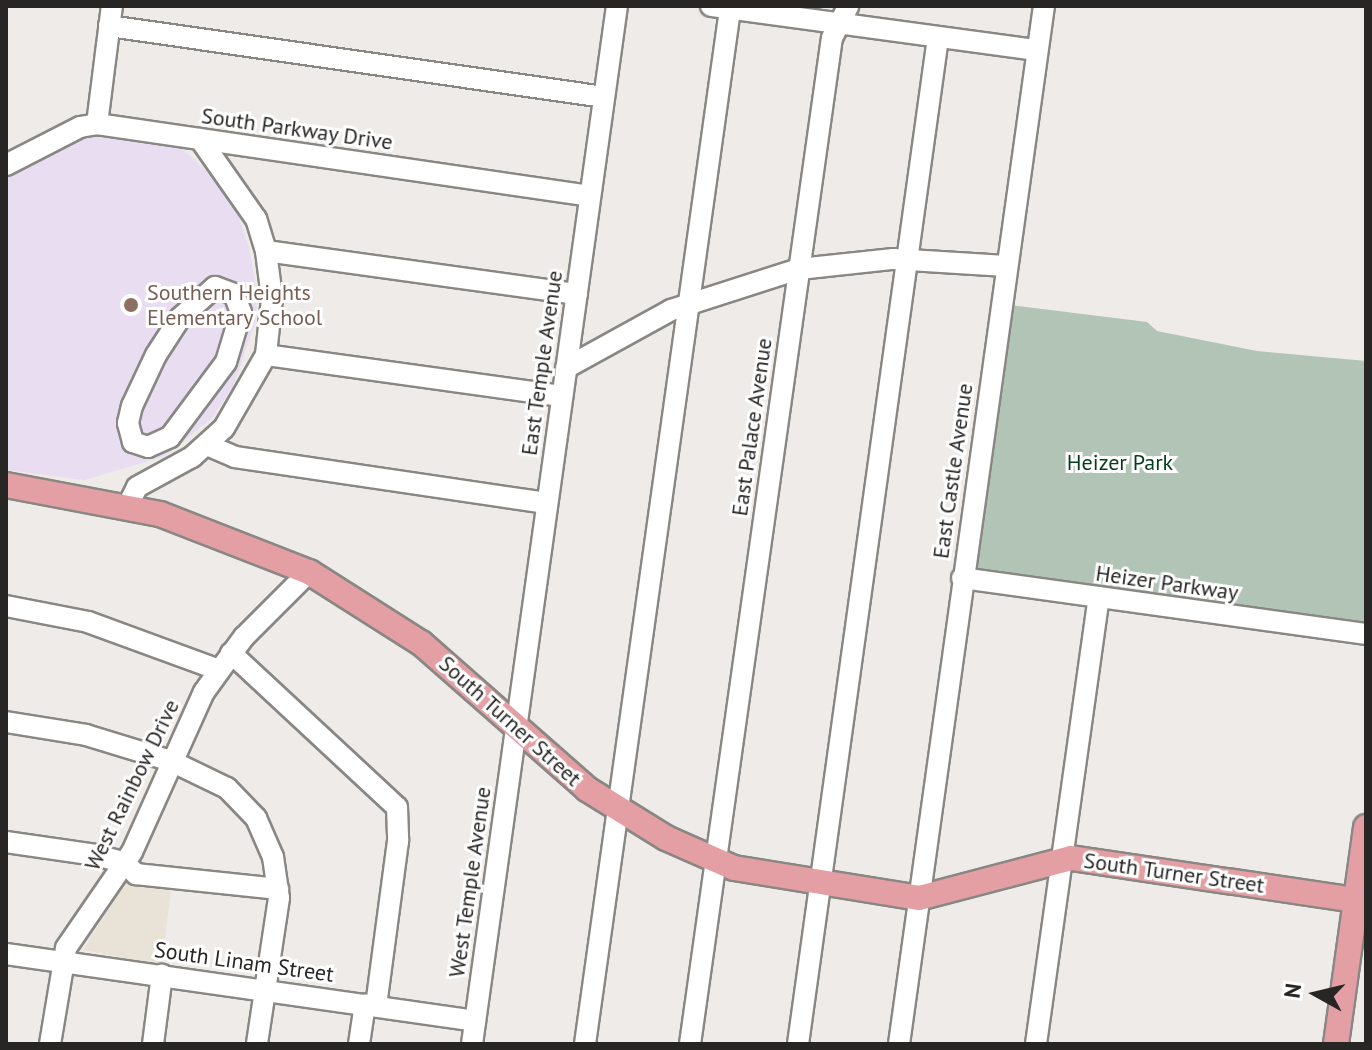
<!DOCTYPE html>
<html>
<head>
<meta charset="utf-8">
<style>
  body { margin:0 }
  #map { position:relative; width:1372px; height:1050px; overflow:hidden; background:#eeebe8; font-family:"PT Sans",sans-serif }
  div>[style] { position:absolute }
  .built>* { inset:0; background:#e9e2d7 }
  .education>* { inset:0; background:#e8ddf1 }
  .green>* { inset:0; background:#b1c4b6 }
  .roads { filter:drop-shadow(2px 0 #898783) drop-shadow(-2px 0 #898783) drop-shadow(0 2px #898783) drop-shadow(0 -2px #898783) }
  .minor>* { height:20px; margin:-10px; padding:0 10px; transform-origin:10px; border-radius:10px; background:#fff }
  .major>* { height:24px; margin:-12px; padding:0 12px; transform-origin:12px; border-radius:12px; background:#e39fa3 }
  .dots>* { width:22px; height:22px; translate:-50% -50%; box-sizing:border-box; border:4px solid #fff; border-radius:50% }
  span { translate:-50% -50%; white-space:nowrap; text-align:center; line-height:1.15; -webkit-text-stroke:6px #fff; paint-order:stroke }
  .street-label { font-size:22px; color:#272625 }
  .education-label { font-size:22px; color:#785e54 }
  .left { translate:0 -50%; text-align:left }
  .park-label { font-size:22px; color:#043c1d }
  .frame { position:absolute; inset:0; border:8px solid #272625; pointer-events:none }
  .north { position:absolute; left:1276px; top:954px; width:80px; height:80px; -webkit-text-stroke:6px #fff; paint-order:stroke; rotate:278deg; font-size:22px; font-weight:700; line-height:32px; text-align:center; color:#272625 }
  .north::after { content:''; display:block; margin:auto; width:28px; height:36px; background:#272625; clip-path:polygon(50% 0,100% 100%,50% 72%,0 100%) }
</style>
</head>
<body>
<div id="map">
  <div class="built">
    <i style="clip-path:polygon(131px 873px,172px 879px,162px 965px,83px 950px)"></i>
  </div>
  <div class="education">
    <i style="clip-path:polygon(87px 135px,182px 148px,221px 186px,239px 217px,249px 249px,257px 289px,256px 320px,233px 387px,211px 419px,165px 456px,85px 480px,6px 470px,6px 178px)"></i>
  </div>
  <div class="green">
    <i style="clip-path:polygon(1001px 304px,1147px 322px,1157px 331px,1257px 351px,1366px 361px,1366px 634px,962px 578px)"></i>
  </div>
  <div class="roads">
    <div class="minor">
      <i style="left:711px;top:6px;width:328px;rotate:7.7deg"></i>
      <i style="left:109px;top:26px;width:500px;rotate:8.16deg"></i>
      <i style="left:97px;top:124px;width:119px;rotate:-82.8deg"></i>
      <i style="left:6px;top:165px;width:83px;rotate:-27.2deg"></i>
      <i style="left:80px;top:127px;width:17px;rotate:-10deg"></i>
      <i style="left:97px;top:124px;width:498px;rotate:8.3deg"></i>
      <i style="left:266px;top:251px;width:314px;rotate:7.9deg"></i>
      <i style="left:215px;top:287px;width:20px;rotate:20deg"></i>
      <i style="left:234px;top:294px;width:19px;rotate:69deg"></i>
      <i style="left:241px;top:312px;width:52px;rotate:106.7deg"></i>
      <i style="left:226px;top:362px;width:94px;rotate:126.7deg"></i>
      <i style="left:170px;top:437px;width:24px;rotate:156deg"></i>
      <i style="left:148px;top:447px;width:16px;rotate:-162deg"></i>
      <i style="left:133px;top:442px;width:20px;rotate:-105deg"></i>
      <i style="left:128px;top:423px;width:17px;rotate:-77deg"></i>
      <i style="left:132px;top:406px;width:56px;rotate:-64.8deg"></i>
      <i style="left:156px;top:355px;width:44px;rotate:-57deg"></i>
      <i style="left:180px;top:318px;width:47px;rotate:-41.5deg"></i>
      <i style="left:266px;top:355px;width:299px;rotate:7.9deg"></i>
      <i style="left:566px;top:368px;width:120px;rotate:-28.9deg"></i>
      <i style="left:671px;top:310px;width:134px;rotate:-17.8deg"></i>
      <i style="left:799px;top:269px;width:95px;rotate:-6.1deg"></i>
      <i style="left:893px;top:259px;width:113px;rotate:3.5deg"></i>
      <i style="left:207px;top:445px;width:30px;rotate:23deg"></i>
      <i style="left:235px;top:457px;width:315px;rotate:8.4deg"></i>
      <i style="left:127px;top:507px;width:22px;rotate:-63deg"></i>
      <i style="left:137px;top:487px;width:63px;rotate:-28.6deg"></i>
      <i style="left:192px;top:457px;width:43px;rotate:-42.2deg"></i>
      <i style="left:224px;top:428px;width:84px;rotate:-60.1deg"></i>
      <i style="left:266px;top:355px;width:57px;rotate:-84deg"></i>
      <i style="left:272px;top:298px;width:47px;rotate:-97.3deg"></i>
      <i style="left:266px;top:251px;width:34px;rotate:-107deg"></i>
      <i style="left:256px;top:219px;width:98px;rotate:-125deg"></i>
      <i style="left:962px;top:578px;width:408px;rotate:7.9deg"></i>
      <i style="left:6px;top:606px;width:84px;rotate:11deg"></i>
      <i style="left:88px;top:622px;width:140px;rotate:20.1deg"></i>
      <i style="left:231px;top:653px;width:226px;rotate:42.9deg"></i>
      <i style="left:397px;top:807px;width:34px;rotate:88deg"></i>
      <i style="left:398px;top:841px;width:166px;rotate:97.6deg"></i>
      <i style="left:6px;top:722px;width:81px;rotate:9.2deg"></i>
      <i style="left:86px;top:735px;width:89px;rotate:17deg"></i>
      <i style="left:171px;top:761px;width:62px;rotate:25.7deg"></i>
      <i style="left:227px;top:788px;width:42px;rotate:46deg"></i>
      <i style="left:256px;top:818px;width:43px;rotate:66.4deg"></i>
      <i style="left:273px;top:857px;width:41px;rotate:81.7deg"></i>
      <i style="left:279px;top:898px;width:148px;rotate:98.6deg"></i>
      <i style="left:6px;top:842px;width:91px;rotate:8.2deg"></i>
      <i style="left:96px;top:855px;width:30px;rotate:15deg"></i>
      <i style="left:125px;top:863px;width:16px;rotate:45deg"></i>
      <i style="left:136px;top:874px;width:143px;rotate:6deg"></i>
      <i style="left:6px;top:954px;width:474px;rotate:8.1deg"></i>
      <i style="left:50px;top:1044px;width:97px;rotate:-80.5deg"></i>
      <i style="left:66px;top:948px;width:116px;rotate:-55.5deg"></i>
      <i style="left:132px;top:852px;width:175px;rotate:-65.8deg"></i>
      <i style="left:204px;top:692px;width:68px;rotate:-54deg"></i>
      <i style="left:244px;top:637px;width:92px;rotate:-45deg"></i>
      <i style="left:153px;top:1044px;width:70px;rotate:-82.6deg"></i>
      <i style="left:359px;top:1044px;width:40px;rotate:-81.5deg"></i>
      <i style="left:472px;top:1044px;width:1048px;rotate:-82.05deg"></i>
      <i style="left:585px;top:1044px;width:1045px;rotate:-82.02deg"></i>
      <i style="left:690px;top:1044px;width:1016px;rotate:-81.97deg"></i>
      <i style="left:832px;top:38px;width:36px;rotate:-63deg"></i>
      <i style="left:798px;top:1044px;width:1016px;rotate:-82.08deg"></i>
      <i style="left:899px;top:1044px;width:1048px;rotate:-82.05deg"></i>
      <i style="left:1036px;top:1044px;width:451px;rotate:-82deg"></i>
    </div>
    <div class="major">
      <i style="left:6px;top:485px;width:157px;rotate:10.7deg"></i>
      <i style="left:160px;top:514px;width:160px;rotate:21.3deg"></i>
      <i style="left:309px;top:572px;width:133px;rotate:32.4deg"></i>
      <i style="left:421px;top:643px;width:221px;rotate:41.3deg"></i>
      <i style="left:587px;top:789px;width:93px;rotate:31.8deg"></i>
      <i style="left:666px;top:838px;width:74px;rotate:23.8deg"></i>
      <i style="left:734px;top:868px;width:187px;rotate:9.2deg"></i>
      <i style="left:919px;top:898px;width:157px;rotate:-14.7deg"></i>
      <i style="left:1071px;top:858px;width:288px;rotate:8.4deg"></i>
      <i style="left:1336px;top:1044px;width:219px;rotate:-82.1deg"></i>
    </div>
  </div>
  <div class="dots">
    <i style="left:131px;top:305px;background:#8d6e63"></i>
  </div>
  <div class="street-label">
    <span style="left:297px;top:129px;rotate:8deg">South Parkway Drive</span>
    <span style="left:542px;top:363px;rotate:-82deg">East Temple Avenue</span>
    <span style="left:752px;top:427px;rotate:-82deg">East Palace Avenue</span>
    <span style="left:953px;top:471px;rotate:-82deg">East Castle Avenue</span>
    <span style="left:1167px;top:583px;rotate:8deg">Heizer Parkway</span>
    <span style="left:510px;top:721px;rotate:42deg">South Turner Street</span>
    <span style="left:132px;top:785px;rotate:-64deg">West Rainbow Drive</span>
    <span style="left:1174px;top:873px;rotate:8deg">South Turner Street</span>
    <span style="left:470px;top:882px;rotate:-82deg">West Temple Avenue</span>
    <span style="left:244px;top:962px;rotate:8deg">South Linam Street</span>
  </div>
  <div class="education-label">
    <span class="left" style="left:147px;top:305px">Southern Heights<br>Elementary School</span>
  </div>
  <div class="park-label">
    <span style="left:1120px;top:463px">Heizer Park</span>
  </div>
  <div class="frame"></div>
  <div class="north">N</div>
</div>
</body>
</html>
